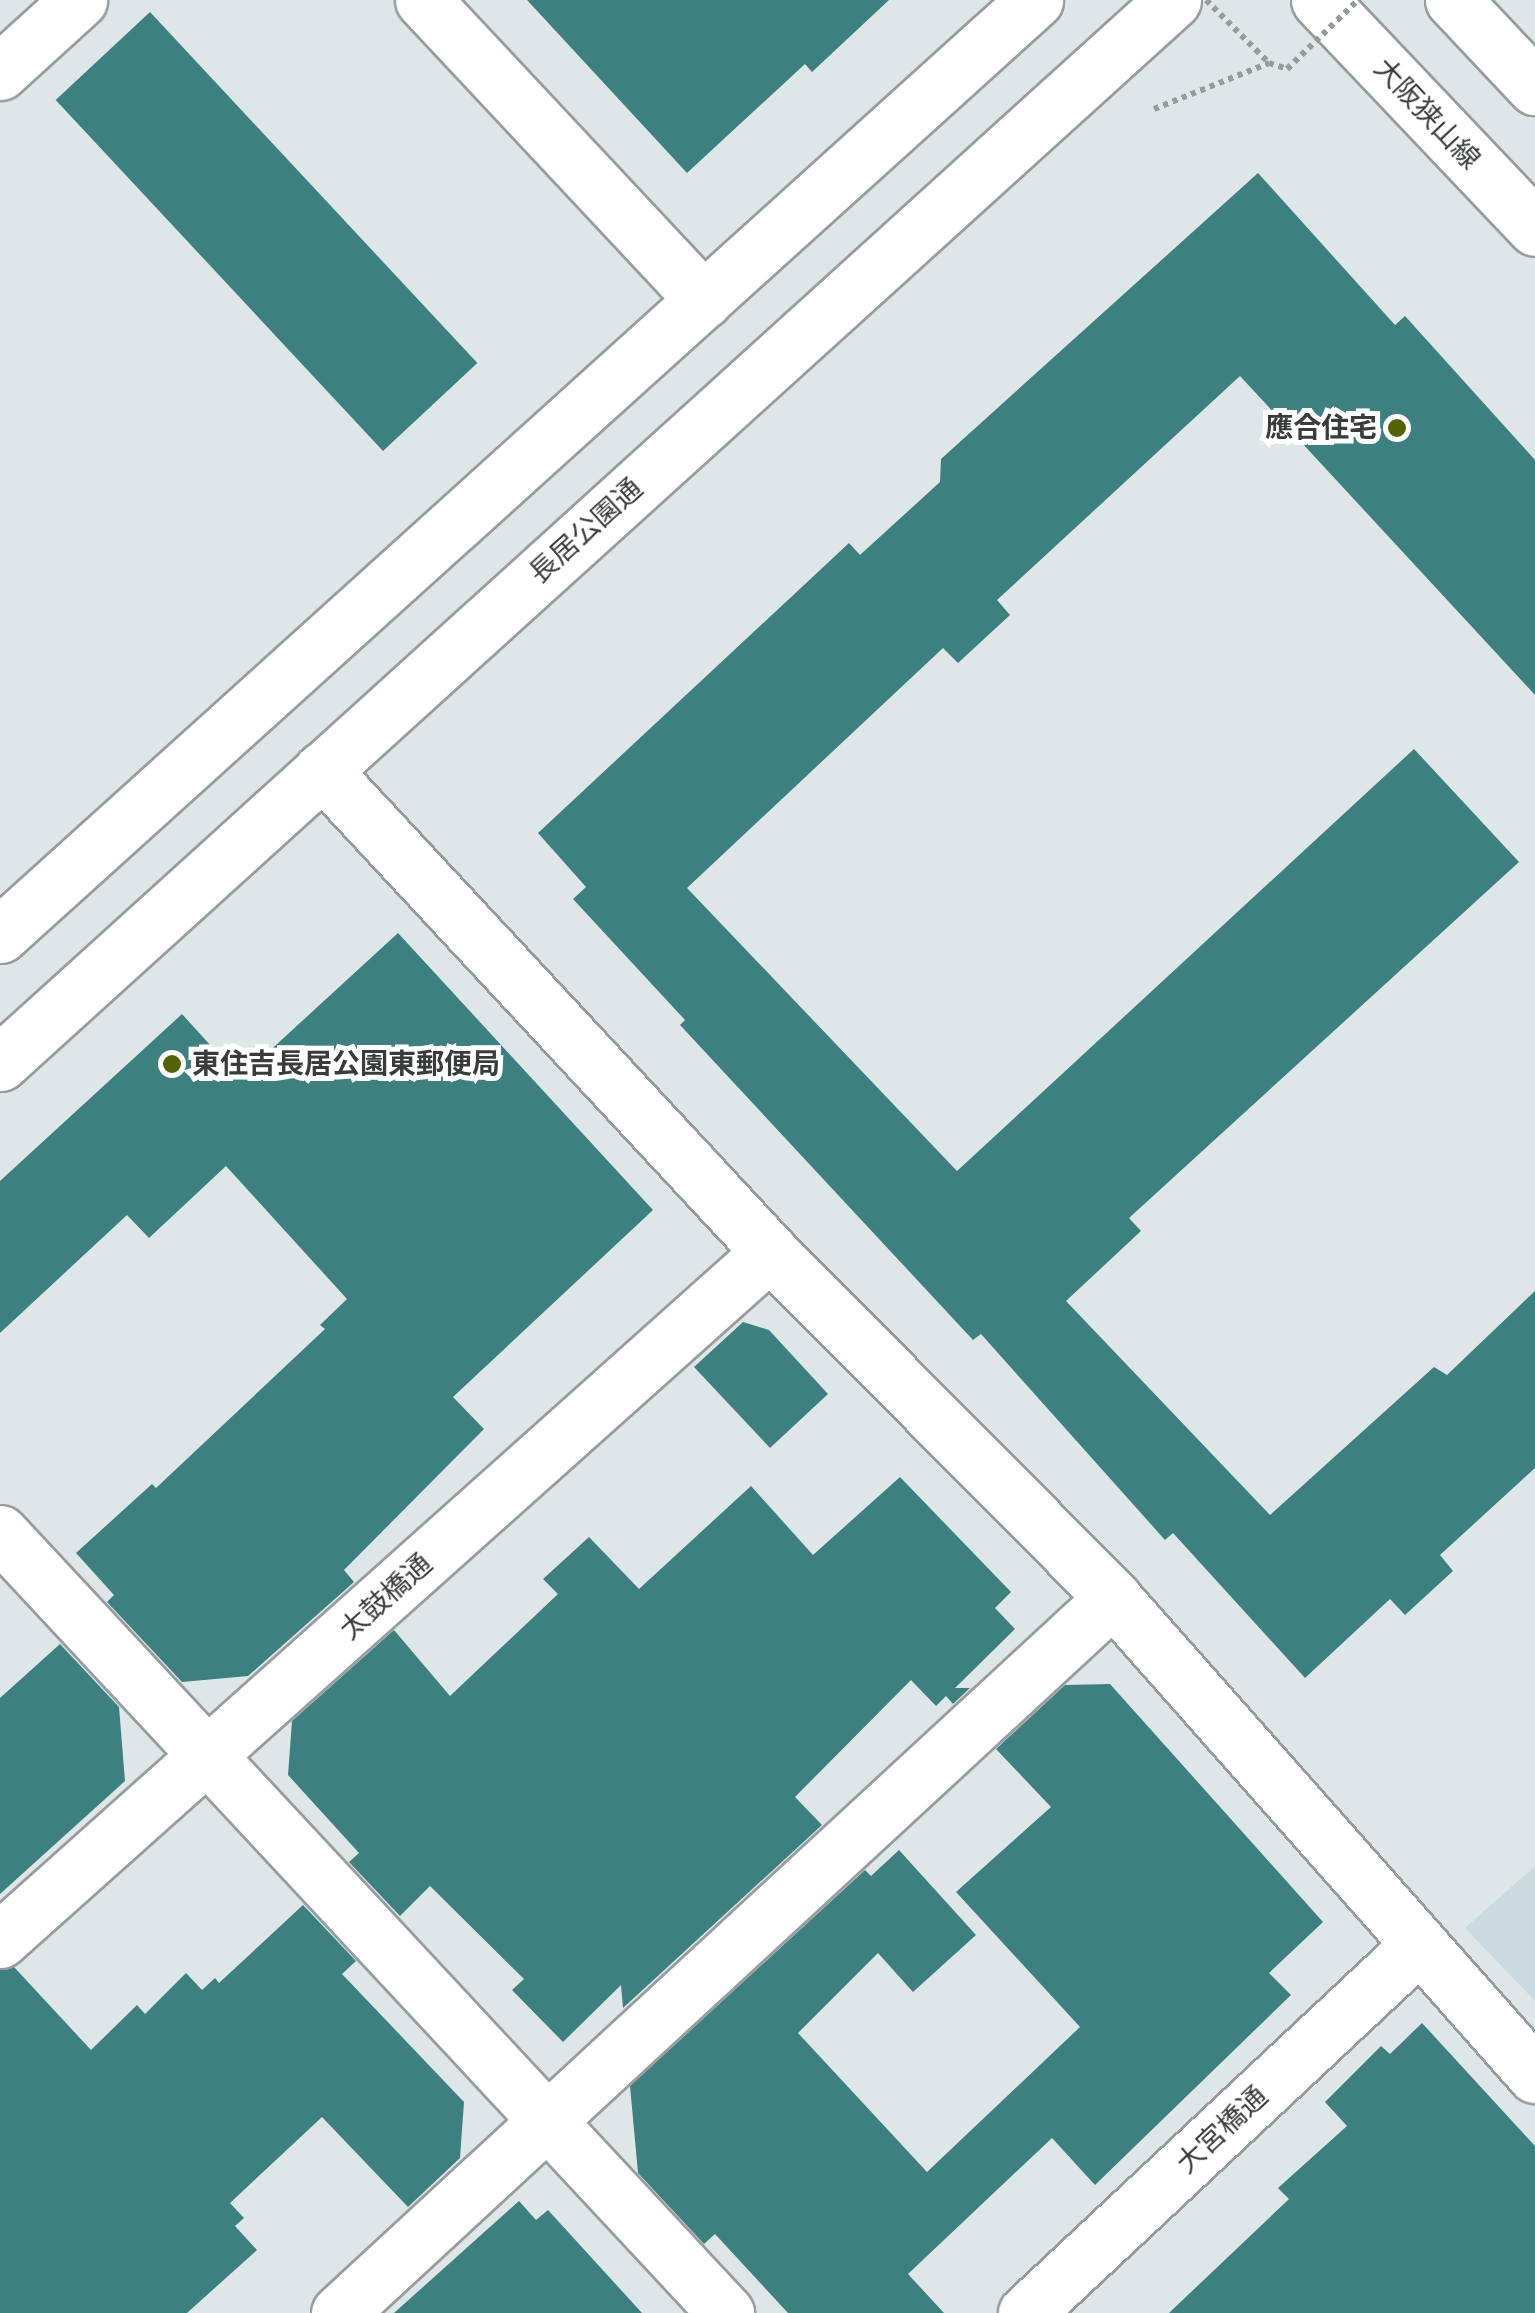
<!DOCTYPE html>
<html>
<head>
<meta charset="utf-8">
<style>
  body { margin:0 }
  #map { position:relative; width:1535px; height:2313px; overflow:hidden; background:#dfe6e7; font-family:"Source Sans 3","Noto Sans JP",sans-serif }
  div>[style] { position:absolute }
  .built>* { inset:0; background:#cbdade }
  .building>* { inset:0; background:#3c817f; transform-origin:0 0 }
  .path>* { height:6px; margin-top:-3px; transform-origin:0; background:repeating-linear-gradient(90deg,#969b9c 0 5px,transparent 0 10px) }
  .roads { filter:drop-shadow(2px 0 #979d9e) drop-shadow(-2px 0 #979d9e) drop-shadow(0 2px #979d9e) drop-shadow(0 -2px #979d9e) }
  .minor>* { height:55px; margin:-27.5px; padding:0 27.5px; transform-origin:27.5px; border-radius:27.5px; background:#fff }
  .primary>* { height:55px; margin:-27.5px; padding:0 27.5px; transform-origin:27.5px; border-radius:27.5px; background:#fff }
  .trunk>* { height:55px; margin:-27.5px; padding:0 27.5px; transform-origin:27.5px; border-radius:27.5px; background:#fff }
  .path-bridge>* { height:6px; margin-top:-3px; transform-origin:0; background:repeating-linear-gradient(90deg,#969b9c 0 5px,transparent 0 10px) }
  .dots>* { width:28px; height:28px; translate:-50% -50%; box-sizing:border-box; border:5px solid #fff; border-radius:50% }
  span { translate:-50% -50%; white-space:nowrap; text-align:center; line-height:1.15; -webkit-text-stroke:10px #fff; paint-order:stroke }
  .street-label { font-size:28px; color:#393b3c }
  .poi-label { font-size:28px; color:#393b3c; font-weight:700 }
  .right { translate:-100% -50%; text-align:right }
  .left { translate:0 -50%; text-align:left }
</style>
</head>
<body>
<div id="map">
  <div class="built">
    <i style="clip-path:polygon(1535px 1866px,1535px 2001px,1465px 1928px)"></i>
  </div>
  <div class="building">
    <i style="clip-path:polygon(527px 0,889px 0,812px 72px,805px 64px,687px 173px)"></i>
    <i style="left:150px;top:12px;width:480px;height:129px;rotate:47deg"></i>
    <i style="clip-path:polygon(1258px 173px,1395px 325px,1405px 316px,1535px 460px,1535px 695px,1240px 376px,997px 600px,1010px 615px,958px 663px,943px 648px,687px 888px,957px 1171px,1414px 749px,1519px 862px,1129px 1218px,1141px 1231px,1066px 1301px,1270px 1515px,1434px 1367px,1447px 1375px,1535px 1291px,1535px 1468px,1440px 1555px,1453px 1571px,1405px 1615px,1390px 1599px,1305px 1678px,1173px 1533px,1165px 1540px,981px 1334px,973px 1340px,680px 1025px,685px 1020px,573px 899px,586px 887px,538px 833px,849px 543px,860px 555px,940px 482px,941px 459px)"></i>
    <i style="clip-path:polygon(398px 933px,653px 1210px,453px 1397px,484px 1429px,344px 1570px,354px 1582px,248px 1676px,182px 1682px,107px 1602px,114px 1595px,76px 1553px,152px 1484px,156px 1488px,325px 1329px,320px 1325px,347px 1299px,226px 1166px,149px 1238px,127px 1215px,0 1333px,0 1181px,182px 1014px,240px 1078px)"></i>
    <i style="clip-path:polygon(743px 1322px,769px 1330px,828px 1394px,770px 1448px,694px 1367px)"></i>
    <i style="clip-path:polygon(900px 1477px,1011px 1592px,995px 1608px,1015px 1629px,955px 1688px,970px 1688px,953px 1704px,946px 1696px,936px 1706px,911px 1680px,795px 1797px,822px 1825px,623px 2008px,621px 1985px,563px 2042px,512px 1990px,524px 1979px,430px 1886px,400px 1916px,349px 1862px,359px 1853px,288px 1775px,292px 1721px,394px 1630px,450px 1696px,558px 1594px,543px 1579px,589px 1537px,639px 1589px,751px 1486px,813px 1555px)"></i>
    <i style="clip-path:polygon(60px 1644px,119px 1707px,125px 1781px,0 1894px,0 1698px)"></i>
    <i style="clip-path:polygon(1110px 1684px,1323px 1922px,1269px 1973px,1291px 1995px,1095px 2185px,1052px 2138px,908px 2274px,944px 2313px,788px 2313px,715px 2234px,704px 2244px,638px 2173px,630px 2086px,865px 1870px,871px 1876px,899px 1850px,976px 1935px,913px 1992px,878px 1953px,798px 2033px,927px 2172px,1080px 2027px,956px 1892px,1051px 1807px,996px 1749px,1065px 1685px)"></i>
    <i style="clip-path:polygon(303px 1905px,356px 1961px,342px 1974px,464px 2102px,460px 2158px,408px 2207px,322px 2117px,230px 2203px,244px 2218px,235px 2226px,257px 2250px,187px 2313px,0 2313px,0 1970px,14px 1967px,91px 2050px,137px 2005px,145px 2014px,186px 1973px,202px 1990px,215px 1978px,219px 1983px)"></i>
    <i style="clip-path:polygon(1422px 2023px,1535px 2146px,1535px 2313px,1169px 2313px,1289px 2199px,1278px 2188px,1347px 2126px,1325px 2102px,1381px 2046px,1390px 2054px)"></i>
    <i style="clip-path:polygon(519px 2201px,536px 2220px,548px 2210px,642px 2313px,394px 2313px)"></i>
  </div>
  <div class="path">
    <i style="left:1154px;top:109px;width:124px;rotate:-21.8deg"></i>
  </div>
  <div class="roads">
    <div class="minor">
      <i style="left:423px;top:0;width:411px;rotate:46.9deg"></i>
      <i style="left:0;top:72px;width:107px;rotate:-42.3deg"></i>
      <i style="left:322px;top:770px;width:658px;rotate:47.09deg"></i>
      <i style="left:770px;top:1252px;width:487px;rotate:45.2deg"></i>
      <i style="left:1113px;top:1598px;width:637px;rotate:48.5deg"></i>
      <i style="left:0;top:1533px;width:1066px;rotate:47.05deg"></i>
      <i style="left:0;top:1940px;width:1033px;rotate:-41.78deg"></i>
      <i style="left:339px;top:2313px;width:1054px;rotate:-42.73deg"></i>
      <i style="left:1026px;top:2313px;width:536px;rotate:-43.11deg"></i>
    </div>
    <div class="primary">
      <i style="left:1319px;top:0;width:314px;rotate:46.5deg"></i>
      <i style="left:1453px;top:0;width:120px;rotate:46.7deg"></i>
    </div>
    <div class="trunk">
      <i style="left:0;top:935px;width:1395px;rotate:-42.09deg"></i>
      <i style="left:0;top:1063px;width:1583px;rotate:-42.18deg"></i>
    </div>
  </div>
  <div class="path-bridge">
    <i style="left:1206px;top:0;width:89px;rotate:45deg"></i>
    <i style="left:1269px;top:63px;width:19px;rotate:18deg"></i>
    <i style="left:1287px;top:69px;width:99px;rotate:-44.2deg"></i>
  </div>
  <div class="dots">
    <i style="left:1397px;top:428px;background:#556202"></i>
    <i style="left:172px;top:1064px;background:#556202"></i>
  </div>
  <div class="street-label">
    <span style="left:1427px;top:114px;rotate:47deg">大阪狭山線</span>
    <span style="left:586px;top:531px;rotate:-42deg">長居公園通</span>
    <span style="left:386px;top:1597px;rotate:-42deg">太鼓橋通</span>
    <span style="left:1222px;top:2130px;rotate:-43deg">大宮橋通</span>
  </div>
  <div class="poi-label">
    <span class="right" style="left:1377px;top:428px">應合住宅</span>
    <span class="left" style="left:192px;top:1064px">東住吉長居公園東郵便局</span>
  </div>
</div>
</body>
</html>
